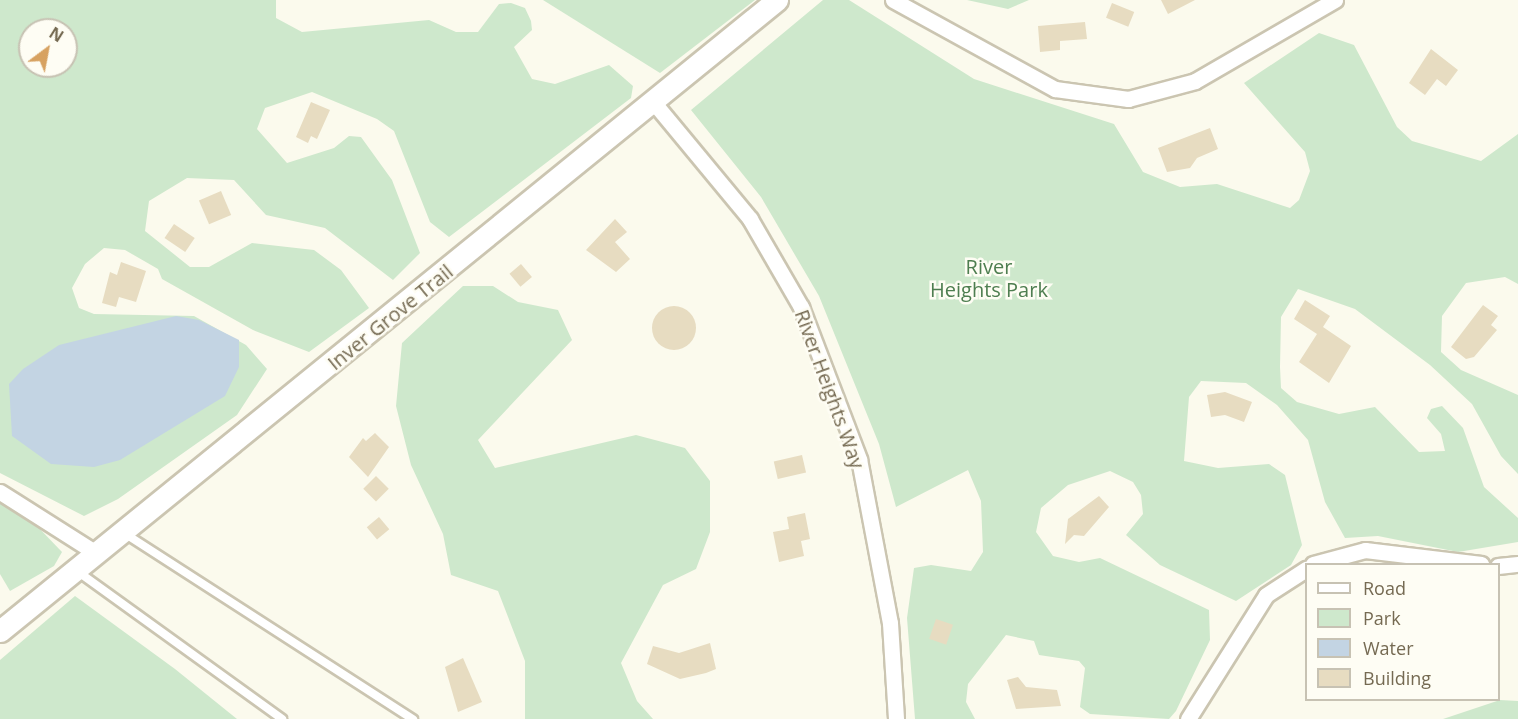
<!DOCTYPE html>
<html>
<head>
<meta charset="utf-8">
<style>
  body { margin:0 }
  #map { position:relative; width:1518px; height:719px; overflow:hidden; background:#fbfaed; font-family:"Open Sans",sans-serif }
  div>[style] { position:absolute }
  .green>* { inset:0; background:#cee8cc }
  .water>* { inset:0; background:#c3d4e3 }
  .building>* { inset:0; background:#e7dcc1; transform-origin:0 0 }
  .round { border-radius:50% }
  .roads { filter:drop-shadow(2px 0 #cbc5b1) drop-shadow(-2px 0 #cbc5b1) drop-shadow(0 2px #cbc5b1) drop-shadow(0 -2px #cbc5b1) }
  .lane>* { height:8px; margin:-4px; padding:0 4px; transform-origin:4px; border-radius:4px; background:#fff }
  .street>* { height:15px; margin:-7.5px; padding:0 7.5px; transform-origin:7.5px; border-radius:7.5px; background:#fff }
  .secondary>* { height:21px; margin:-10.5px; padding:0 10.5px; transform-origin:10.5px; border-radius:10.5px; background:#fff }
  span { translate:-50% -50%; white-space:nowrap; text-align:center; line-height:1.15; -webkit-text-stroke:5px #fefdf4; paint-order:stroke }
  .park-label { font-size:20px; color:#4e7e50 }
  .street-label { font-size:20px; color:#756a52 }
  .legend { position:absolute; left:1305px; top:563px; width:195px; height:138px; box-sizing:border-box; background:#fefdf4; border:2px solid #c7c2b3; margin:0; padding:8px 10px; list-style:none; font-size:18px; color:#756a52 }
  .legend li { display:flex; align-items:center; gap:12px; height:30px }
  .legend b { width:30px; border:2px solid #c7c2b3 }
  .north { position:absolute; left:18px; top:18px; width:60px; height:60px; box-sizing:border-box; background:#fefdf4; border:2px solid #c7c2b3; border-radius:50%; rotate:32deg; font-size:16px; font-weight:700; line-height:24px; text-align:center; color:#756a52 }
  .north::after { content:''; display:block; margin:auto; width:21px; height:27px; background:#d7a261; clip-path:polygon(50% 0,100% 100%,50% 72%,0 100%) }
</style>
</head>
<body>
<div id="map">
  <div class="green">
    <i style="clip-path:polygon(evenodd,0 0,276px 0,276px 18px,302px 32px,429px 20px,456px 32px,478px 32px,499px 4px,511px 3px,525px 8px,531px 21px,532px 30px,514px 47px,532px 79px,555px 84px,609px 65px,633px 86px,631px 98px,449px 237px,430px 222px,394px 131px,377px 119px,312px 92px,265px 108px,257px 129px,287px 163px,334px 148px,349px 136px,361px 137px,392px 180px,420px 253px,393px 280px,325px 228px,266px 215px,234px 180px,187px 178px,149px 201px,145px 231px,190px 267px,209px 267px,252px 243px,314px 250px,341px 270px,369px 308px,309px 352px,253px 330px,162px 279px,158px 269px,125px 250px,104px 248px,85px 264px,72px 288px,79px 308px,94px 314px,194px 316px,246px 345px,267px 369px,237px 415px,118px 499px,84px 516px,0 473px,0 0,30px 30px,66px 30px,66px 66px,30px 66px,30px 30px)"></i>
    <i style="clip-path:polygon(543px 0,755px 0,660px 73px)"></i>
    <i style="clip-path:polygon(823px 0,849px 0,974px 79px,1114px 124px,1143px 172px,1180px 187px,1217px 184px,1290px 208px,1299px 200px,1310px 171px,1305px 152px,1244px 83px,1319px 33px,1354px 45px,1397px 127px,1412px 141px,1481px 161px,1518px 134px,1518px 284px,1505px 277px,1466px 283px,1442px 316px,1441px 352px,1461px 370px,1518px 395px,1518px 474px,1501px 456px,1472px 404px,1430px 365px,1355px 309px,1298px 289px,1281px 317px,1280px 367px,1281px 388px,1297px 402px,1339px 414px,1375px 407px,1419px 452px,1445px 451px,1441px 434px,1427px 418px,1431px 409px,1442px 406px,1463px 428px,1484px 487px,1518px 518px,1518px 542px,1458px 552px,1378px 536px,1345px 538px,1325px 502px,1308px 440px,1277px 405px,1246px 383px,1201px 381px,1189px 397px,1184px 461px,1218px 468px,1269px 464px,1285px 475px,1302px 545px,1291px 565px,1236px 601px,1160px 565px,1126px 535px,1143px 514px,1141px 495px,1133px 482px,1110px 471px,1068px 485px,1041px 508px,1036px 532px,1053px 556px,1079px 562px,1100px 558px,1209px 610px,1210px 640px,1176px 711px,1169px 719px,1090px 714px,1080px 707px,1085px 668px,1079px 661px,1039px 655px,1034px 641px,1006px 635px,968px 684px,966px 702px,975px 719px,915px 719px,907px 618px,914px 568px,931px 565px,971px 571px,983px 552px,981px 501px,968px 470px,896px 507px,879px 444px,819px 296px,761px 197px,691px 110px)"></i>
    <i style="clip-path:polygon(967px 0,1029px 0,1008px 9px)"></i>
    <i style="clip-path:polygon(463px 286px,493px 286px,518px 302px,558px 310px,572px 340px,478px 440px,495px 468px,636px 435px,685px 448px,710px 481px,710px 532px,696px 569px,663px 585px,621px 663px,637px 701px,653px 719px,525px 719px,525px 661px,498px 591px,451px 575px,443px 534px,411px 465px,396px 406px,402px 343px)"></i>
    <i style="clip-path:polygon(0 500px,36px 525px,62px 552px,54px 566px,10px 591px,0 574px)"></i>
    <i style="clip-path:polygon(75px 596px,175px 669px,237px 719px,0 719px,0 660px)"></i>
    <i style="clip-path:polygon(1500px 700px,1518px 701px,1518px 719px,1443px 719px)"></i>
  </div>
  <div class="water">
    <i style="clip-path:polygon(176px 316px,199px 320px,239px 340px,239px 367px,225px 396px,120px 460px,94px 467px,51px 464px,12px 436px,9px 384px,23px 369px,59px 345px)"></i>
  </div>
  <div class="building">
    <i style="clip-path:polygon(1161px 0,1195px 0,1168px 14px)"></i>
    <i style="left:1112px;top:3px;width:24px;height:16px;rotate:22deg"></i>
    <i style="clip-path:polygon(1085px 22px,1087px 39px,1060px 41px,1060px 50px,1040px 52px,1038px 26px)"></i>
    <i style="clip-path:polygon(1431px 49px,1458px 70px,1446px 86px,1437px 79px,1425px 95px,1409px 83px)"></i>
    <i style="clip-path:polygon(311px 102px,330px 110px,317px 139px,311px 136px,308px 143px,296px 137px)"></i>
    <i style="clip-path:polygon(1210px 128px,1218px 149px,1197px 158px,1190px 168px,1167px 172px,1158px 148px)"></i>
    <i style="left:221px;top:191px;width:26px;height:24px;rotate:67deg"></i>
    <i style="clip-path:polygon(615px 219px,627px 232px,615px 242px,630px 259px,616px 272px,586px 250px)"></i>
    <i style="left:174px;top:224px;width:25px;height:17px;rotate:34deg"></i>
    <i style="clip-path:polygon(121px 262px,146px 271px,136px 302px,119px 297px,116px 307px,102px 303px,110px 272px,117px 275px)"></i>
    <i style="left:521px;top:264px;width:17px;height:15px;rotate:50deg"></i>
    <i style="clip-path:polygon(1305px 300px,1330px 316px,1323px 327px,1351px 346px,1329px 383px,1299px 362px,1317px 334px,1294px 319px)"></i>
    <i style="clip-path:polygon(1483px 305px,1498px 316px,1491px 325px,1497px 330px,1474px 357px,1466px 359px,1451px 347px)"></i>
    <i class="round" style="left:652px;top:306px;width:44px;height:44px"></i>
    <i style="clip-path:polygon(1225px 392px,1252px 402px,1244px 422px,1225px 415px,1211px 417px,1207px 395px)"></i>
    <i style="clip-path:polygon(375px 433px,389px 447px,368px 477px,349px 457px,363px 438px,366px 441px)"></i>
    <i style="left:802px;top:455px;width:18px;height:29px;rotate:77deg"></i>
    <i style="left:376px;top:476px;width:18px;height:18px;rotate:45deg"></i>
    <i style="clip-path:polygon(1099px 496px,1109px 507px,1084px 536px,1074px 535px,1065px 544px,1068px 519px)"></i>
    <i style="clip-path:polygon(805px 513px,810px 539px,801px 541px,804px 556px,779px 562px,773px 532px,789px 529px,787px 517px)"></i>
    <i style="left:379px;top:517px;width:16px;height:16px;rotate:50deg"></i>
    <i style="left:936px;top:619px;width:18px;height:21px;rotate:19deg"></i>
    <i style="clip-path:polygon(710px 643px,716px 669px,706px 673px,680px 679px,647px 664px,653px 646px,679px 653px)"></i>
    <i style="clip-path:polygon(463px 658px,482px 702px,458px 712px,445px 667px)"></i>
    <i style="clip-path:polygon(1018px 677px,1026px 687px,1057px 690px,1061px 706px,1016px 709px,1007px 680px)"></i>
  </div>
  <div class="roads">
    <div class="lane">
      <i style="left:124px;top:533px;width:344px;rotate:32.8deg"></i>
      <i style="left:77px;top:571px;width:253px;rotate:35.8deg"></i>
    </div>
    <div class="street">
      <i style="left:893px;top:0;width:185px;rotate:28.8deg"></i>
      <i style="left:1055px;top:89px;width:74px;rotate:7.8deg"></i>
      <i style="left:1128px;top:99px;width:69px;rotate:-15deg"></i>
      <i style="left:1195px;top:81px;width:162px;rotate:-30.1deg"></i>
      <i style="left:655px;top:104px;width:149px;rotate:50.4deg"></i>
      <i style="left:750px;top:219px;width:102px;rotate:59.9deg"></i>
      <i style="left:801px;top:307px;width:163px;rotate:69.1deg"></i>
      <i style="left:859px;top:459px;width:167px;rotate:79.3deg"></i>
      <i style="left:890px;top:623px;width:96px;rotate:86.4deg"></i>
      <i style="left:0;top:492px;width:114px;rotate:32.4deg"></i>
      <i style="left:1313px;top:564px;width:54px;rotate:-15.1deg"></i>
      <i style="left:1365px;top:550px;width:117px;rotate:6.9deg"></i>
      <i style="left:1498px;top:566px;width:20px;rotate:-6deg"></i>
      <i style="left:1188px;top:719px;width:146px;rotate:-57.8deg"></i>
      <i style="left:1266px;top:595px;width:48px;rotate:-33deg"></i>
    </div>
    <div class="secondary">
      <i style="left:0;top:631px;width:1001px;rotate:-39.08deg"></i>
    </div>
  </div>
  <div class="park-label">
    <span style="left:989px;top:278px">River<br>Heights Park</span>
  </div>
  <div class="street-label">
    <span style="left:390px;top:317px;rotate:-39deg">Inver Grove Trail</span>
    <span style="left:830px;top:389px;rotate:70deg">River Heights Way</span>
  </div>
  <ul class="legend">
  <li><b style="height:8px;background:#fff"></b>Road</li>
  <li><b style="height:16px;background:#cee8cc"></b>Park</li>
  <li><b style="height:16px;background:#c3d4e3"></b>Water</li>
  <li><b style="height:16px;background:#e7dcc1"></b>Building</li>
  </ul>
  <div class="north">N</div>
</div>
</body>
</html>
